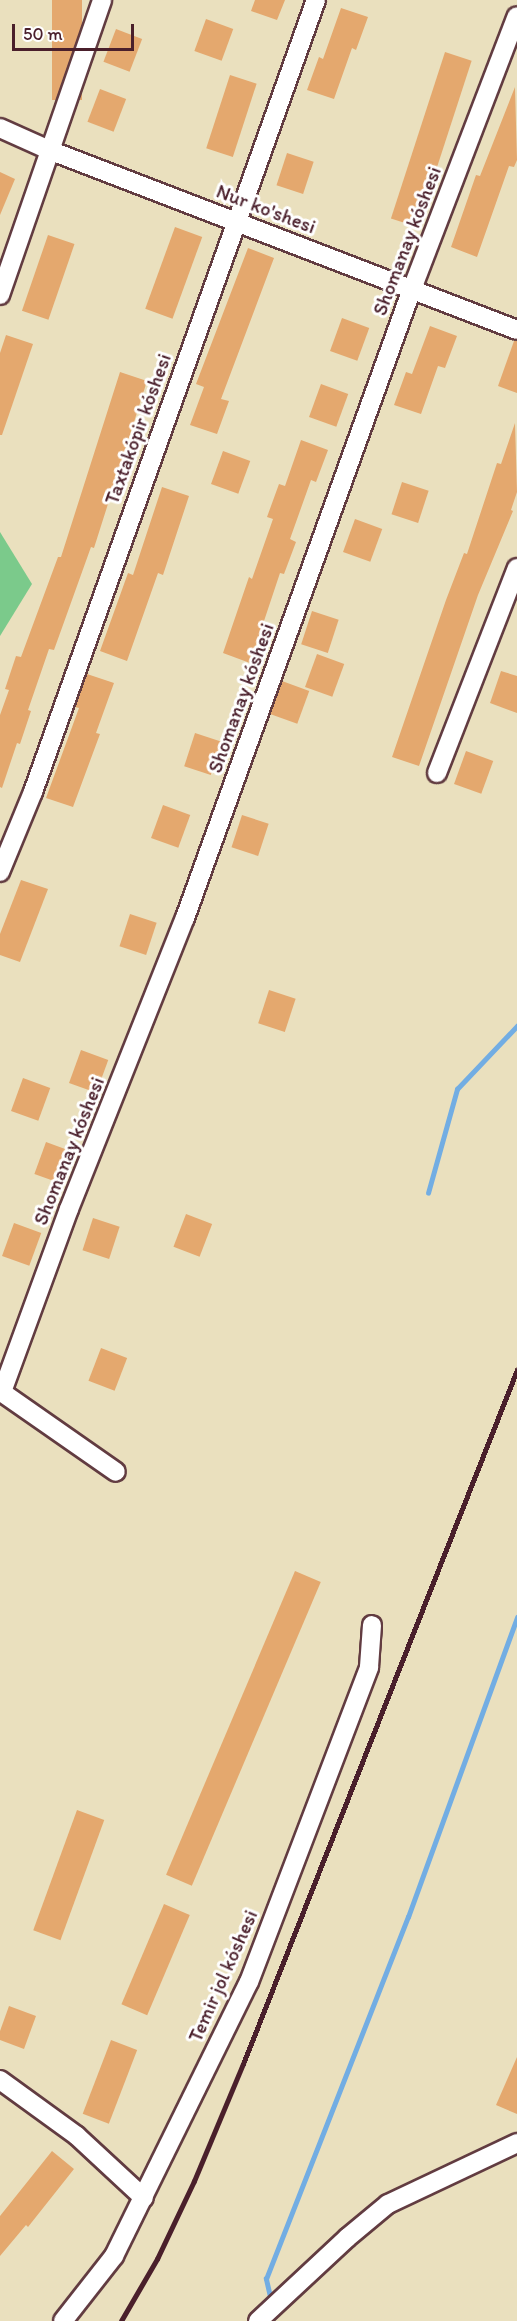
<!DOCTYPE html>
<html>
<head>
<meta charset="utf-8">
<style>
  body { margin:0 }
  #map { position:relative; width:517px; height:2321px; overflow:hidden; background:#eae0be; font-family:Itim,sans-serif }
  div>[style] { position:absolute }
  .green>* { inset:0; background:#7bca8b }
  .stream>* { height:4.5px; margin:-2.25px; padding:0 2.25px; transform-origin:2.25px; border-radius:2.25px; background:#72ade3 }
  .building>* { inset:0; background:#e4a86e; transform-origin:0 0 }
  .roads { filter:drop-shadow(2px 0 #623c41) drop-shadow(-2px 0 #623c41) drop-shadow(0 2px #623c41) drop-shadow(0 -2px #623c41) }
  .minor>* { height:18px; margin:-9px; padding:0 9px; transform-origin:9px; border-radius:9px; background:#fff }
  .rail>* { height:4.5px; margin:-2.25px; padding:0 2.25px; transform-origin:2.25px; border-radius:2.25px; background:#4a1f2b }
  span { translate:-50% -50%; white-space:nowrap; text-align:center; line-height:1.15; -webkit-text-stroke:6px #fff; paint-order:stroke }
  .street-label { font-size:20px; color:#4a1f2b }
  .scale { position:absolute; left:12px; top:24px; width:122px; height:27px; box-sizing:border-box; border:3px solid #4a1f2b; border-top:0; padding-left:8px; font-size:18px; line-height:21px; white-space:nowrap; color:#4a1f2b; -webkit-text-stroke:4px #fff; paint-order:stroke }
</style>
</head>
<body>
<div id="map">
  <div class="green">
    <i style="clip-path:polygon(0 532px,32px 584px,0 636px)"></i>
  </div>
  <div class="stream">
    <i style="left:428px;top:1193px;width:108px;rotate:-74.4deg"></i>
    <i style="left:457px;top:1089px;width:87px;rotate:-46.4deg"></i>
    <i style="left:271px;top:2301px;width:23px;rotate:-103deg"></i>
    <i style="left:266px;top:2279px;width:389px;rotate:-68.6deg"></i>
    <i style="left:408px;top:1917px;width:319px;rotate:-70deg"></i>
  </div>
  <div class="building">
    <i style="left:52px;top:0;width:30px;height:100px"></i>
    <i style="clip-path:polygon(255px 0,285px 0,277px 20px,251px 11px)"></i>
    <i style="clip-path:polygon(341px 8px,368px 17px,356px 50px,352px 48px,334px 99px,307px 90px,319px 57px,323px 59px)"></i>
    <i style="left:206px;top:19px;width:29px;height:34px;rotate:20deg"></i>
    <i style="left:116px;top:29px;width:28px;height:35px;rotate:21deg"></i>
    <i style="left:445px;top:52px;width:28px;height:175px;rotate:18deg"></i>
    <i style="left:230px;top:75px;width:28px;height:77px;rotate:18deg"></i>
    <i style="clip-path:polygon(515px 87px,517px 160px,514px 167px,509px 166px,477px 257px,451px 247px,476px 175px,480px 176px)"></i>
    <i style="left:100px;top:89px;width:28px;height:35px;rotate:21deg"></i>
    <i style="left:287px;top:153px;width:28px;height:34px;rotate:18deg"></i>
    <i style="clip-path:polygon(0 172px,15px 179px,0 215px)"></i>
    <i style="left:175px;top:227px;width:29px;height:87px;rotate:20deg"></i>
    <i style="left:48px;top:235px;width:28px;height:80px;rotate:19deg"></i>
    <i style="clip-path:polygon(248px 248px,274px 258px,221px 399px,229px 401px,217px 434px,190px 425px,204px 387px,196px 384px)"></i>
    <i style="left:342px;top:318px;width:29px;height:35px;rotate:20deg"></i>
    <i style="clip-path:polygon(430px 326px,457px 336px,445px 368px,438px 366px,421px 414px,394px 405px,406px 372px,412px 374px)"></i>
    <i style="clip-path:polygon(6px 335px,33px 344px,2px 435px,0 435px,0 353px)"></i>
    <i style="clip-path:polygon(514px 341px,517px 341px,517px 393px,498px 386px)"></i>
    <i style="clip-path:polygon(120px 372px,147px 381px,94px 548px,91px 547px,54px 650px,49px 649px,28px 710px,31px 711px,20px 744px,17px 743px,2px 788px,0 787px,0 715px,9px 690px,5px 689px,16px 656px,21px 657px,58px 557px,61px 557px)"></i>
    <i style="left:321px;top:384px;width:29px;height:35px;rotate:20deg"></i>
    <i style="clip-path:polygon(515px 423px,517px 492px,511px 510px,513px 511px,478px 595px,419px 766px,392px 757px,446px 600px,464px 553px,467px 554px,497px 463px,501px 464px)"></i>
    <i style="clip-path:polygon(301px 440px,328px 450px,316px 482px,311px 480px,290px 539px,296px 542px,284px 574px,280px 573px,250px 663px,223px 653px,249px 577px,252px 579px,273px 519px,267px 517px,279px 484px,285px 486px)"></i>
    <i style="left:223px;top:451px;width:29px;height:35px;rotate:20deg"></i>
    <i style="left:402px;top:482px;width:28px;height:34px;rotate:18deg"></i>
    <i style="clip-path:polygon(162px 487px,189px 496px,163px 575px,158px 573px,127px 661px,100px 651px,128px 573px,133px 575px)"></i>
    <i style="left:355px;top:519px;width:29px;height:35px;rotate:20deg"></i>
    <i style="left:312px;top:611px;width:28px;height:35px;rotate:18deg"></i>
    <i style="left:317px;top:654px;width:29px;height:35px;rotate:20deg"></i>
    <i style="clip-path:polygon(501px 671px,517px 676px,517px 713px,490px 703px)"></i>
    <i style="clip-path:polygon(87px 674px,114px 683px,96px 733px,100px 734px,73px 807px,46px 798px,79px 708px,75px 707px)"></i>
    <i style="left:282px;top:681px;width:29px;height:35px;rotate:20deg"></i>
    <i style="left:195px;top:733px;width:28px;height:35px;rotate:18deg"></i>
    <i style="left:466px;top:751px;width:29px;height:35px;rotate:20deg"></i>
    <i style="left:163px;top:805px;width:29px;height:35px;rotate:20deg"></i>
    <i style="left:242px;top:815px;width:28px;height:34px;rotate:18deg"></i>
    <i style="clip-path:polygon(21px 880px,48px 889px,20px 962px,0 955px,0 934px)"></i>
    <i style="left:130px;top:914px;width:28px;height:34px;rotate:18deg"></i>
    <i style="left:269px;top:990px;width:28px;height:35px;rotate:18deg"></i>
    <i style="left:81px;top:1050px;width:29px;height:35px;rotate:20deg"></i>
    <i style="left:23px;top:1078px;width:29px;height:35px;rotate:20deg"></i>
    <i style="left:46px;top:1142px;width:29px;height:34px;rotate:20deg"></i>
    <i style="left:186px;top:1214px;width:28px;height:35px;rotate:21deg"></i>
    <i style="left:93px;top:1218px;width:28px;height:34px;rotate:18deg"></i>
    <i style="left:14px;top:1223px;width:29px;height:35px;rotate:20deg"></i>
    <i style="left:101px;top:1348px;width:28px;height:35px;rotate:21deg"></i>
    <i style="left:295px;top:1571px;width:28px;height:330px;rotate:23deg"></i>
    <i style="left:77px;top:1810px;width:29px;height:128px;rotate:20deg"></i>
    <i style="left:164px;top:1904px;width:28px;height:109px;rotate:23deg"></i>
    <i style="clip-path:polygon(9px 2006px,36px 2016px,24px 2049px,0 2040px,0 2031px)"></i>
    <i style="left:111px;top:2040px;width:28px;height:79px;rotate:21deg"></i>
    <i style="clip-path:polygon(517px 2057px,517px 2114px,496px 2105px)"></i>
    <i style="clip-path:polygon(52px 2151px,74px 2169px,28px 2227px,26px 2225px,0 2256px,0 2216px)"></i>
  </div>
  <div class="roads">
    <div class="minor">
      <i style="left:0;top:128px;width:54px;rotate:24.2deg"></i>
      <i style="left:49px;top:150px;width:501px;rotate:21.04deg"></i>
      <i style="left:0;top:295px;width:312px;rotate:-70.9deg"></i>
      <i style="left:437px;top:773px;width:220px;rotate:-68.7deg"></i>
      <i style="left:0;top:872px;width:87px;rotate:-67.6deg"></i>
      <i style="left:33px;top:792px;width:841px;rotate:-70.34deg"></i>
      <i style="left:0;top:1391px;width:141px;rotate:34.9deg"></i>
      <i style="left:2px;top:1392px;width:195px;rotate:-69.9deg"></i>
      <i style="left:69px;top:1209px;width:313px;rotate:-68.3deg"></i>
      <i style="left:185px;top:918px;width:669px;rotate:-70.16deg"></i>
      <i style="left:412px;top:289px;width:292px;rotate:-69deg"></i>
      <i style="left:0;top:2080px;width:95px;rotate:36deg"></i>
      <i style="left:77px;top:2136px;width:91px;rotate:42.8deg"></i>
      <i style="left:63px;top:2321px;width:83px;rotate:-51.9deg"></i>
      <i style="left:114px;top:2256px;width:305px;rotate:-63.8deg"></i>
      <i style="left:249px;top:1982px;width:337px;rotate:-69.1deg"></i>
      <i style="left:369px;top:1667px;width:42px;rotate:-85.9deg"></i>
      <i style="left:258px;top:2321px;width:122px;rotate:-43deg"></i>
      <i style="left:347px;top:2238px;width:53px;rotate:-39.7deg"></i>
      <i style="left:388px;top:2204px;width:143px;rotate:-25.3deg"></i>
    </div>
  </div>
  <div class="rail">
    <i style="left:121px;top:2321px;width:72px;rotate:-59.9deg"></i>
    <i style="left:157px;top:2259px;width:86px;rotate:-64.6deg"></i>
    <i style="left:194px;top:2181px;width:127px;rotate:-67.3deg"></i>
    <i style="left:243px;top:2064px;width:746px;rotate:-68.46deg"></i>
  </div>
  <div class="street-label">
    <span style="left:266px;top:209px;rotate:21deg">Nur ko'shesi</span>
    <span style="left:407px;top:241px;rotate:-69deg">Shomanay kóshesi</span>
    <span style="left:138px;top:429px;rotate:-70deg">Taxtakópir kóshesi</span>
    <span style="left:241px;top:698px;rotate:-70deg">Shomanay kóshesi</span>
    <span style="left:69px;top:1151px;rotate:-68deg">Shomanay kóshesi</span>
    <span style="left:223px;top:1976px;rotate:-66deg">Temir jol kóshesi</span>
  </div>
  <div class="scale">50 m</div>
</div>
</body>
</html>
